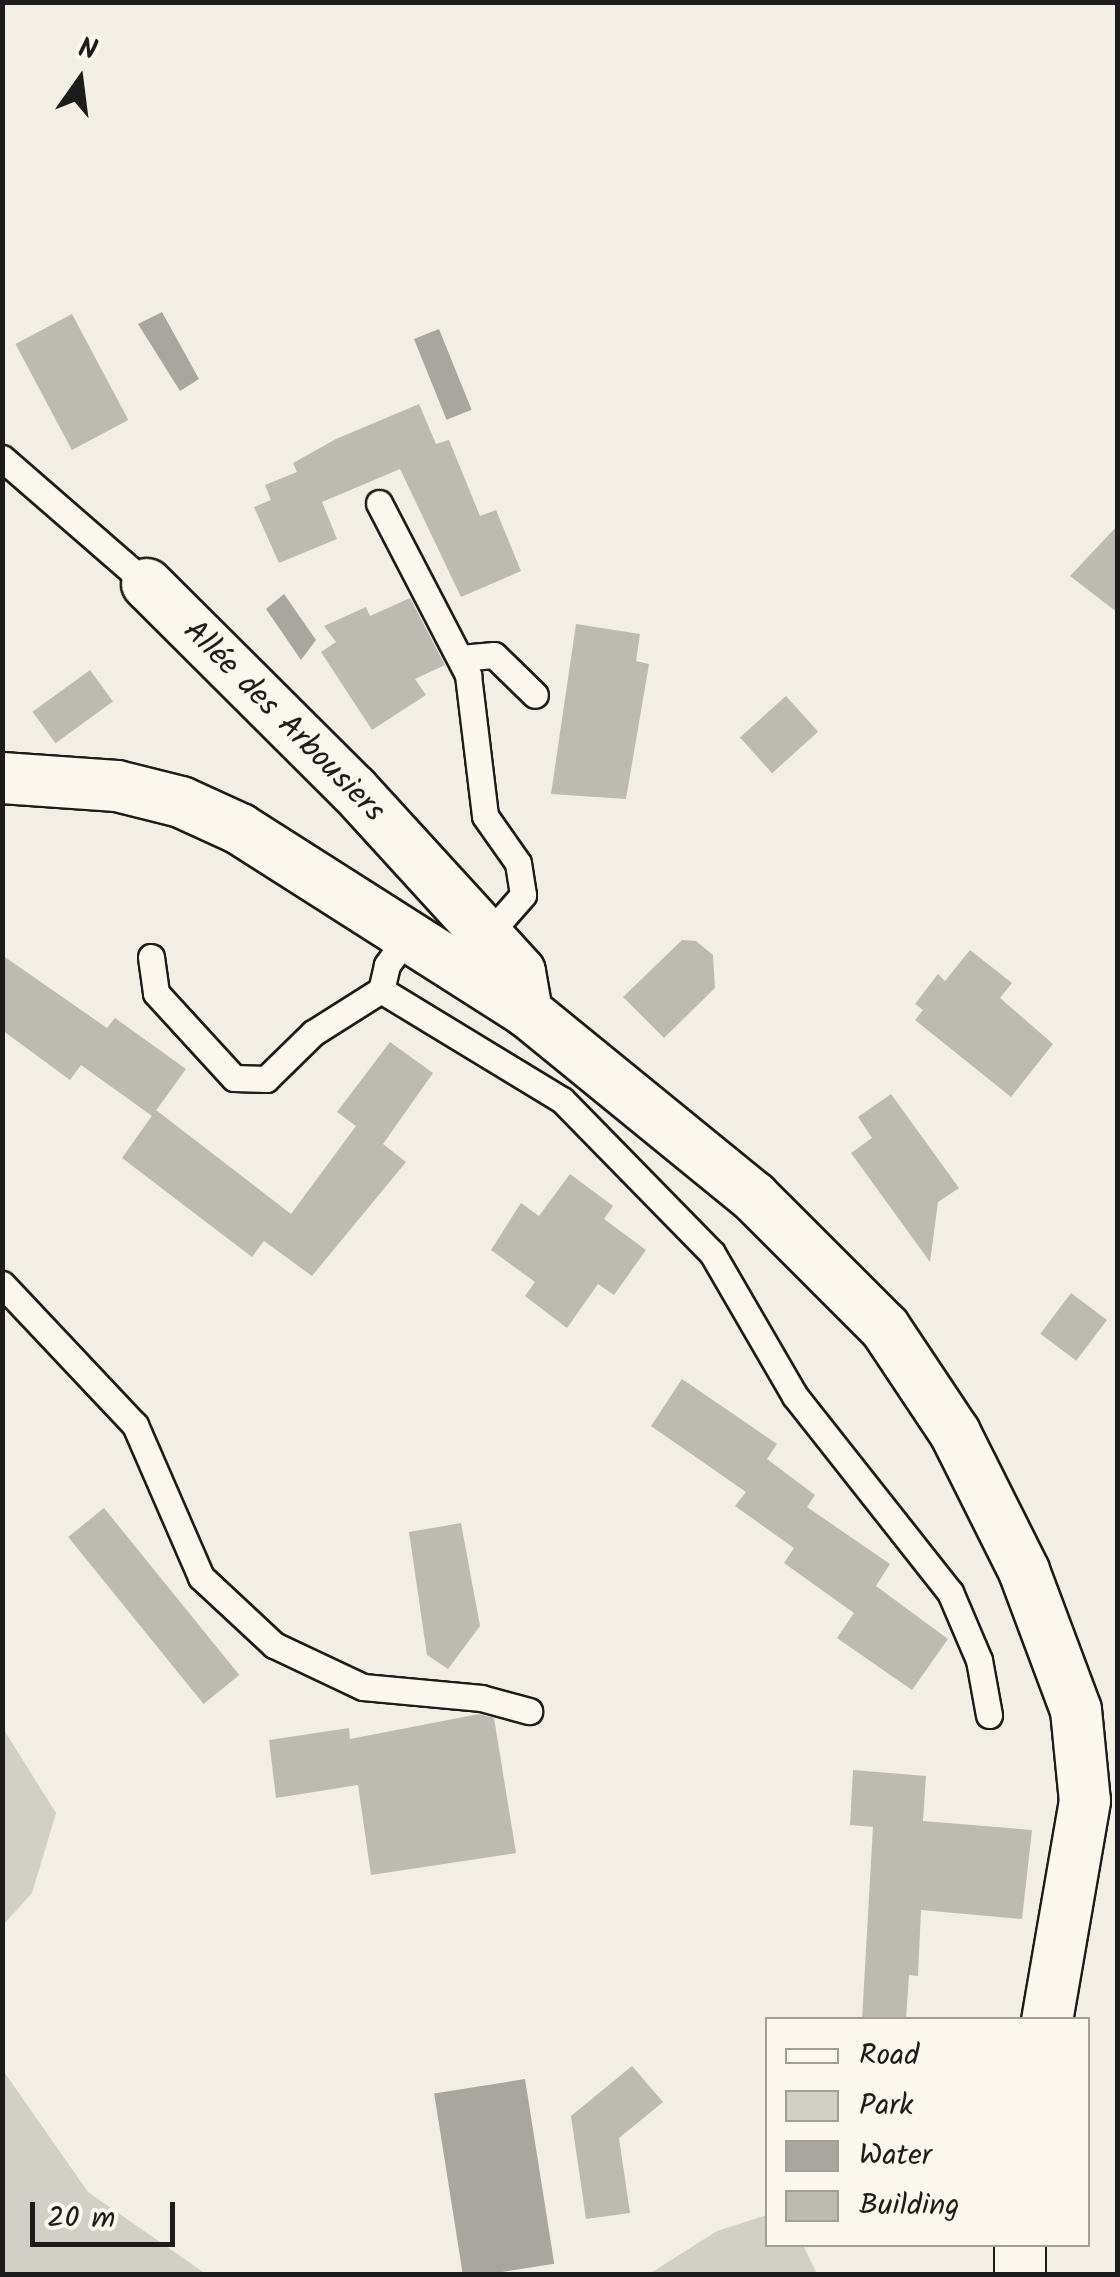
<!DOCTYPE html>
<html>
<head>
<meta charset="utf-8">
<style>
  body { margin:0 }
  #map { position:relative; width:1120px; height:2277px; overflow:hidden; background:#f2eee4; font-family:Kalam,sans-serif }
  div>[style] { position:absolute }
  .green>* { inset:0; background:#d2cfc6 }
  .water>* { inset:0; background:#a9a6a0; transform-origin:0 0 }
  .building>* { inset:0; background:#bdbab1; transform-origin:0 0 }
  .roads { filter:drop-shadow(2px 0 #1c1c1c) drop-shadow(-2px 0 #1c1c1c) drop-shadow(0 2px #1c1c1c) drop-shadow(0 -2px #1c1c1c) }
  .service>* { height:25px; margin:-12.5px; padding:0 12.5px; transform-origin:12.5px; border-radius:12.5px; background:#fbf7ec }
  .minor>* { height:50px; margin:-25px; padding:0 25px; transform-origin:25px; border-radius:25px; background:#fbf7ec }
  span { translate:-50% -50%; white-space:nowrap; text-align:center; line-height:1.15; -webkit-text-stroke:8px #fbf7ec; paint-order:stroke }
  .street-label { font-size:32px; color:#1c1c1c }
  .frame { position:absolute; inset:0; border:5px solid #1c1c1c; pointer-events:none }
  .legend { position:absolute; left:765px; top:2017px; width:325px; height:230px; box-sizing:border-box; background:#fbf7ec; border:2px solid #a29f99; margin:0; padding:12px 18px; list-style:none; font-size:30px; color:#1c1c1c }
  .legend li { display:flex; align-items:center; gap:20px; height:50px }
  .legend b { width:50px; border:2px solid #a29f99 }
  .north { position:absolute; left:30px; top:30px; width:100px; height:100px; -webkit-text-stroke:8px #fbf7ec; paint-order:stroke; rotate:14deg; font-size:28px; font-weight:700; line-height:40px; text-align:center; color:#1c1c1c }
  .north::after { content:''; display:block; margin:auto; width:35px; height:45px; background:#1c1c1c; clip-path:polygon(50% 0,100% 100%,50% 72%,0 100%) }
  .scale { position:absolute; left:30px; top:2202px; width:145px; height:45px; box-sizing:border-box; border:5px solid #1c1c1c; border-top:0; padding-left:12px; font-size:30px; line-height:35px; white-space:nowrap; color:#1c1c1c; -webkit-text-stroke:8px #fbf7ec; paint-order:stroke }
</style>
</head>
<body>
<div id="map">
  <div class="green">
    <i style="clip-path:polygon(4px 1730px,56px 1813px,32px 1893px,3px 1925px)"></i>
    <i style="clip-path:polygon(2px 2069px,88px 2192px,206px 2274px,3px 2274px)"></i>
    <i style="clip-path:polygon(767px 2215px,768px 2244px,803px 2245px,817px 2274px,649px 2274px,717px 2231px)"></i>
  </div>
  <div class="water">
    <i style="clip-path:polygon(162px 312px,199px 379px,180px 391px,138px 324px)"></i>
    <i style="left:439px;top:329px;width:87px;height:27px;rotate:68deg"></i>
    <i style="clip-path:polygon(284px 594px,316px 640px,301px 660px,266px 609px)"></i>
    <i style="left:525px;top:2079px;width:187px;height:92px;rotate:81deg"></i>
  </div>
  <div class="building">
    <i style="left:72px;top:314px;width:120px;height:64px;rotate:62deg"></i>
    <i style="clip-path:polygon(419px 404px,436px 444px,449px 440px,480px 516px,496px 510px,521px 571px,461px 597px,400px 469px,322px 502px,337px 539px,279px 563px,254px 507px,271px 500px,265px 485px,297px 472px,293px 463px,336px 439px)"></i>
    <i style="clip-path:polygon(1118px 525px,1118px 613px,1070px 576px)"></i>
    <i style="clip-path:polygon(410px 598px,445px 665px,415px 679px,426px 695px,372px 730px,321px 652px,336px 642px,324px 626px,366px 607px,370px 616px)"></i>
    <i style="clip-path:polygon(576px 624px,640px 634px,636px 661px,649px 664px,626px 799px,551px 794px)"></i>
    <i style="left:90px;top:670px;width:39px;height:71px;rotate:54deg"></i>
    <i style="left:786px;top:696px;width:48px;height:62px;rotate:48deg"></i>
    <i style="clip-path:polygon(682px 940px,696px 941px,713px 955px,715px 988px,664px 1038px,623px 997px)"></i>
    <i style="clip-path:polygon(970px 950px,1012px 983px,1000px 998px,1053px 1044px,1011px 1097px,915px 1020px,923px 1010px,915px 1004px,938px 974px,945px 981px)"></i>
    <i style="clip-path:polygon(2px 955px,107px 1028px,115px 1018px,186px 1069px,152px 1116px,81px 1065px,70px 1080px,2px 1030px)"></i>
    <i style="clip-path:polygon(390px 1042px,433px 1073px,383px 1144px,406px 1162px,312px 1276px,264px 1241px,252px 1257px,122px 1158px,156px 1110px,291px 1214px,356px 1126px,337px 1112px)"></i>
    <i style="clip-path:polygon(891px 1094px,959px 1188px,938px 1202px,930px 1262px,851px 1153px,872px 1138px,858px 1117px)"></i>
    <i style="clip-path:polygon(570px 1174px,613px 1206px,604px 1219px,646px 1250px,614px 1295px,598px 1284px,567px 1328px,525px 1296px,535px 1282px,491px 1250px,521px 1203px,539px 1216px)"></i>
    <i style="left:1071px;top:1293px;width:45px;height:51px;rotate:37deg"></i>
    <i style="clip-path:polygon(682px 1379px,777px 1444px,767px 1459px,815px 1495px,807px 1507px,890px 1564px,876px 1586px,948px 1639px,912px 1690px,837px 1638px,854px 1613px,784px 1563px,794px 1548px,735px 1506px,746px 1492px,651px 1426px)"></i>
    <i style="left:104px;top:1508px;width:215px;height:46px;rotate:51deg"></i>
    <i style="clip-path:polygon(461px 1523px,480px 1626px,448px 1669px,427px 1655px,409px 1532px)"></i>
    <i style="clip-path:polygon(479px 1714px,494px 1718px,516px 1853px,371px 1875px,358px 1785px,276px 1798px,269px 1740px,349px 1728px,350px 1739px)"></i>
    <i style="clip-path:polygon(853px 1770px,926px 1776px,923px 1821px,1032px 1830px,1022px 1919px,921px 1910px,918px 1976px,909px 1975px,906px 2020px,862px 2020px,873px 1827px,850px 1825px)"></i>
    <i style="clip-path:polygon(632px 2066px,663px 2102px,619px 2138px,630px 2213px,586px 2219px,571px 2116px)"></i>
  </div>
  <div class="roads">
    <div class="service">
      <i style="left:2px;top:458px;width:192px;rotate:41deg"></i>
      <i style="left:379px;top:503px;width:194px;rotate:62.6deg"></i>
      <i style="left:468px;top:675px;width:142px;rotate:83.1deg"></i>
      <i style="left:485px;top:816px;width:57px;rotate:54.9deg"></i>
      <i style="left:518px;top:863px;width:32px;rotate:81deg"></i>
      <i style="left:523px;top:895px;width:55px;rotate:131.3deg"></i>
      <i style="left:460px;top:658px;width:34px;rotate:-5deg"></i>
      <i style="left:494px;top:655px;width:57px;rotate:44.3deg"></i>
      <i style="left:408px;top:936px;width:36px;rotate:126deg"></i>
      <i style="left:387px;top:965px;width:26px;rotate:103deg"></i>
      <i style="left:381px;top:990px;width:212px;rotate:31.3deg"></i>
      <i style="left:562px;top:1100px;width:214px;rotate:45.6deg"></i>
      <i style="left:712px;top:1253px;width:165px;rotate:59.9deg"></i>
      <i style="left:795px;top:1396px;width:250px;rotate:51.7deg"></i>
      <i style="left:950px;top:1592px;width:74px;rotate:66.9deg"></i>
      <i style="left:979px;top:1660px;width:56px;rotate:79.7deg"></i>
      <i style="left:151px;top:957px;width:36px;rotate:82deg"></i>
      <i style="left:156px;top:993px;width:115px;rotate:47.5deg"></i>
      <i style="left:234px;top:1078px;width:32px;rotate:2deg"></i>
      <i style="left:266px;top:1079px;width:66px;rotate:-44.4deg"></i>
      <i style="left:313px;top:1033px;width:80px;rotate:-32.3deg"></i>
      <i style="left:2px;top:1284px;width:194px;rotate:46.7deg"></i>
      <i style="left:135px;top:1425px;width:166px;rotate:66.5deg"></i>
      <i style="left:201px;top:1577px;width:100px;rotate:43deg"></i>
      <i style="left:274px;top:1645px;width:98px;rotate:25.3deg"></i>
      <i style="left:363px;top:1687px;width:119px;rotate:5.3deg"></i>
      <i style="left:481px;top:1698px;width:50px;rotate:15.2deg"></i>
    </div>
    <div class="minor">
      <i style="left:147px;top:584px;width:292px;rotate:44.9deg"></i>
      <i style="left:354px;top:790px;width:246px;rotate:47.6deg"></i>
      <i style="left:520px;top:972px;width:41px;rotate:80.1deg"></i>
      <i style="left:2px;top:778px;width:115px;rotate:4deg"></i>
      <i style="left:117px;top:786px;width:66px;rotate:14deg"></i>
      <i style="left:181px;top:802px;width:65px;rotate:24.6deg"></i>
      <i style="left:240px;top:829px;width:340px;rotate:32.5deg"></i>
      <i style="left:527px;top:1012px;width:293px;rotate:39.2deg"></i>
      <i style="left:754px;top:1197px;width:185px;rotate:45deg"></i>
      <i style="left:885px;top:1328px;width:126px;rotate:56.3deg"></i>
      <i style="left:955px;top:1433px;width:154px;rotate:63.4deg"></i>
      <i style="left:1024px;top:1571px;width:148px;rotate:69.5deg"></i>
      <i style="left:1076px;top:1710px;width:91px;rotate:84.4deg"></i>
      <i style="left:1085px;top:1801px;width:222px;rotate:99.8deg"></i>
      <i style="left:1020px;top:2244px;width:30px;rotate:90deg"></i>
    </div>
  </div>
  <div class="street-label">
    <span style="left:283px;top:722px;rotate:45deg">Allée des Arbousiers</span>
  </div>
  <div class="frame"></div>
  <ul class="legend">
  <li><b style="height:12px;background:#fbf7ec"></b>Road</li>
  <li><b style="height:28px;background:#d2cfc6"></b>Park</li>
  <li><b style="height:28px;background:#a9a6a0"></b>Water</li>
  <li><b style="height:28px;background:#bdbab1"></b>Building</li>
  </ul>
  <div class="north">N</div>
  <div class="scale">20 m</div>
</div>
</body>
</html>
